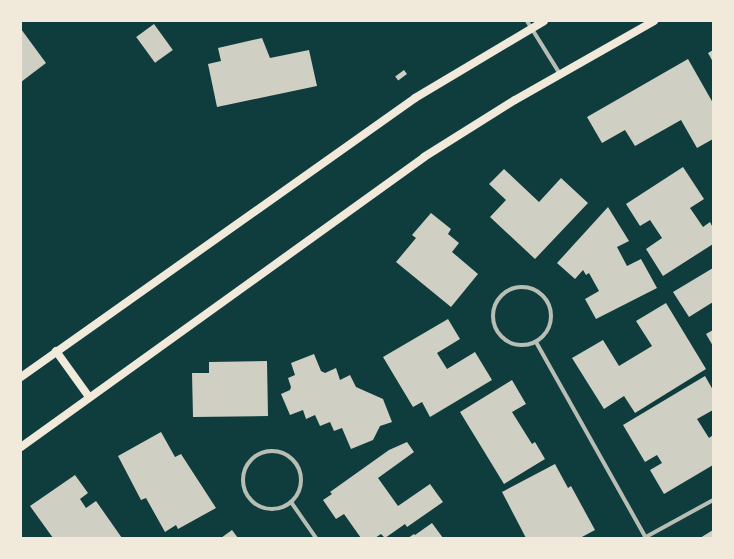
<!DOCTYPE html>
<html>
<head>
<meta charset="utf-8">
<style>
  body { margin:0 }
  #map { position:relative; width:734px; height:559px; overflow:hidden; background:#0f3d3e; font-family:"Nunito Sans",sans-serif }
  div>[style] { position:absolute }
  .building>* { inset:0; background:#cfcfc3; transform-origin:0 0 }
  .minor>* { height:4px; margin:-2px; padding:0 2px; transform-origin:2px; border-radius:2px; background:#b8beb3 }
  .minor>.ring { margin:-2px; padding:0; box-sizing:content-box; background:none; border:4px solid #b8beb3; border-radius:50% }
  .secondary>* { height:8px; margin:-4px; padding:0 4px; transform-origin:4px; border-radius:4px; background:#f1e9da }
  span { translate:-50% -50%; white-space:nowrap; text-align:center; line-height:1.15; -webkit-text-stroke:4px #f1e9da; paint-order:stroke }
  .frame { position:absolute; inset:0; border:22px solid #f1e9da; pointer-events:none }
</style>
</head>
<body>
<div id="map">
  <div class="building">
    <i style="left:154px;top:24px;width:32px;height:22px;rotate:54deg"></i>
    <i style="clip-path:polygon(21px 29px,46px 63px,21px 82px)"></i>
    <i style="clip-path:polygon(262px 38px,270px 58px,309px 50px,317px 86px,217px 107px,208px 64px,221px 61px,218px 48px)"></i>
    <i style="clip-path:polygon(713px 50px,713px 62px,708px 53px)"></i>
    <i style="clip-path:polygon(688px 59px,713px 103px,713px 139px,697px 148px,681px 120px,635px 146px,625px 130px,602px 143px,587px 117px)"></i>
    <i style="left:404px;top:70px;width:5px;height:11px;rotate:53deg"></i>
    <i style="clip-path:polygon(683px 167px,704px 199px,690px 208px,703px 227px,710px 222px,713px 228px,713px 244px,663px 276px,646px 249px,662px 238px,650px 220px,640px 226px,626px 204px)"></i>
    <i style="clip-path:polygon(504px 169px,539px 202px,561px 178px,588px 203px,535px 259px,490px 217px,506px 200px,489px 184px)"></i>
    <i style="clip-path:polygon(608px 207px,629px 241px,617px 247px,627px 266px,641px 259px,657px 288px,596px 319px,585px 299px,599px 291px,589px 273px,586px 275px,583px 270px,575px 279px,557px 263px)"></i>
    <i style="clip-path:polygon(431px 213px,451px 229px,448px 234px,459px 243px,452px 252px,478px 274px,451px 307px,396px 262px,416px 238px,412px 235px)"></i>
    <i style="clip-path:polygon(713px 268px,713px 302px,689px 317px,673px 292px)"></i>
    <i style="clip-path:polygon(666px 303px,706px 369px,635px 413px,624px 396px,604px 409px,572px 358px,603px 340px,619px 366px,652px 346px,636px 321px)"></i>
    <i style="clip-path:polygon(448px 319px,460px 339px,437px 353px,447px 369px,475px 352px,492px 380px,430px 417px,422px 402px,413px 407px,383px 357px)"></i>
    <i style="clip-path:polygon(713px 330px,713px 346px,706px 334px)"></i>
    <i style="clip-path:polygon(314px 354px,321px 371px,325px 373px,336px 368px,340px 380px,350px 375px,356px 387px,383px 399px,392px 422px,380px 426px,373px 440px,351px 449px,342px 428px,334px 431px,330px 422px,320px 426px,315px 415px,306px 419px,303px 410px,290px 415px,281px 394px,290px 390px,291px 387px,288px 378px,295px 375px,291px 363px)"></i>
    <i style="clip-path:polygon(267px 361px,268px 416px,193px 417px,192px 373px,209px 373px,209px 362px)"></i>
    <i style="clip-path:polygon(705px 376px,713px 390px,713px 410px,697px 419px,709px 438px,713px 435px,713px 465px,664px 494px,650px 470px,662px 463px,657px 455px,645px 462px,623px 425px)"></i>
    <i style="clip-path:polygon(512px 380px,526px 404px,512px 412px,532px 444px,535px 442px,545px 459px,504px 484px,460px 412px)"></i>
    <i style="clip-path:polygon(161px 432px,175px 457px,181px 454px,216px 508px,178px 529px,176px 525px,165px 532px,146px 498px,141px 500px,118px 456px)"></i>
    <i style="clip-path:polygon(407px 442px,414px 452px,378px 478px,398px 506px,430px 484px,443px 502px,407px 527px,405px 524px,385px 538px,381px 534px,375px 538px,361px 538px,344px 514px,336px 519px,323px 500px,332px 494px,330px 492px,389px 450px)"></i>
    <i style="clip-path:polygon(555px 464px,568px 488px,571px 486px,595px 530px,580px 538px,526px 538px,502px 492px)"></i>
    <i style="clip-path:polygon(75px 475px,88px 493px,80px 499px,86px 508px,96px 501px,122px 538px,53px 538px,30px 506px)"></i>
    <i style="clip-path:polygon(432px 523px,443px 538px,408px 538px,414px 534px,415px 535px)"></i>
    <i style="clip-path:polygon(232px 530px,238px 538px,221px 538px)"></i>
    <i style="clip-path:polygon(713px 530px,713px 538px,700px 538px)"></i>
  </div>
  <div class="minor">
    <i style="left:527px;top:21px;width:62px;rotate:58.1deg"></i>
    <i class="ring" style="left:493px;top:287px;width:54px;height:54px"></i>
    <i style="left:536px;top:342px;width:225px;rotate:60.7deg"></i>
    <i class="ring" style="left:243px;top:451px;width:54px;height:54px"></i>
    <i style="left:291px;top:502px;width:44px;rotate:55.2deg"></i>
    <i style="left:644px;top:538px;width:79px;rotate:-28.8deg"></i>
  </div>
  <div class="secondary">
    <i style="left:56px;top:351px;width:57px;rotate:54.3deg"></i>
    <i style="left:21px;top:377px;width:483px;rotate:-35.3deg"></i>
    <i style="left:415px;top:98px;width:150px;rotate:-30.8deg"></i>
    <i style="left:21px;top:447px;width:496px;rotate:-35.7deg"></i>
    <i style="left:424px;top:157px;width:107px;rotate:-32.1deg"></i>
    <i style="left:515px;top:100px;width:160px;rotate:-29.6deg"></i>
  </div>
  <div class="frame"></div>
</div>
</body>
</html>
